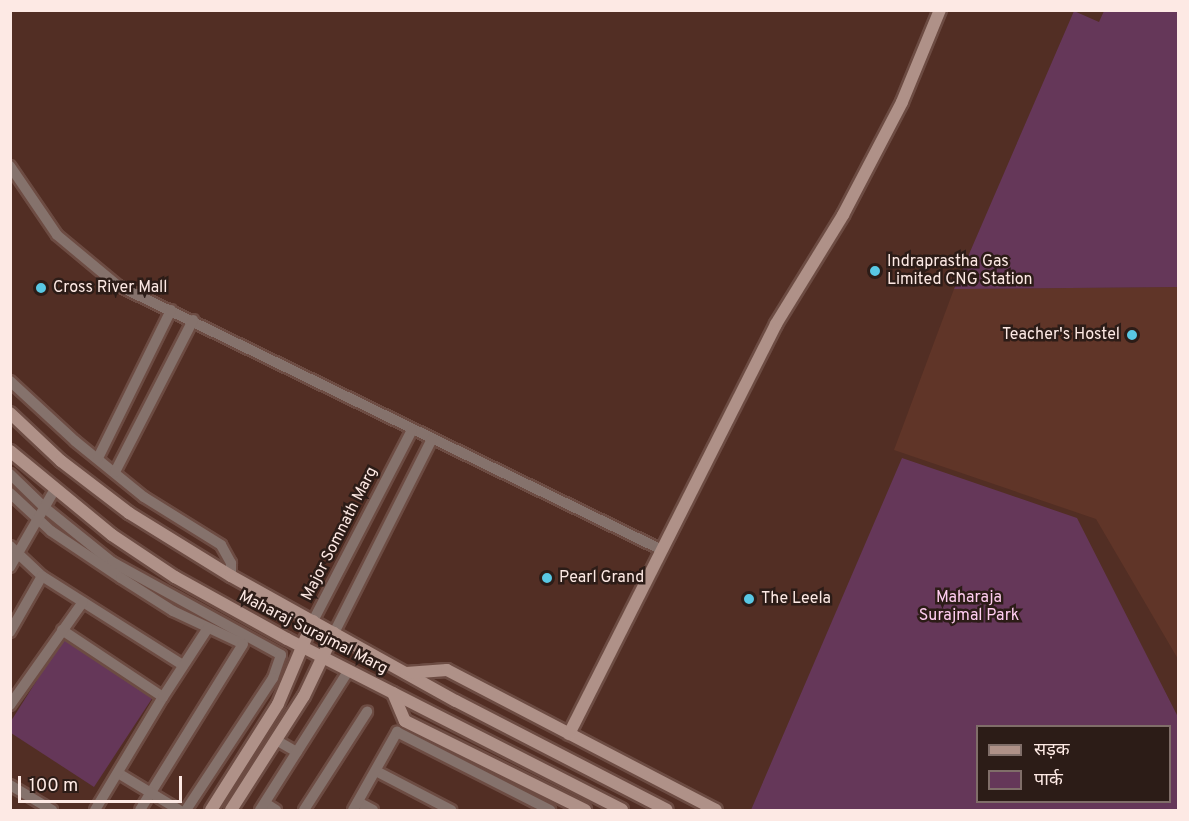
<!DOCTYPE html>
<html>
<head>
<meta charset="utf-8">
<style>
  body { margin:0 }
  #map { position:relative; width:1189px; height:821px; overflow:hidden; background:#522e24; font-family:Overpass,"Noto Sans Devanagari",sans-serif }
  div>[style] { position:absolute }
  .built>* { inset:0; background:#603528 }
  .green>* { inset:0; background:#653759 }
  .roads { filter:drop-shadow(2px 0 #6d4c43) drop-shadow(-2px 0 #6d4c43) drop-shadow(0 2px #6d4c43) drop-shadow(0 -2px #6d4c43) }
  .street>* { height:10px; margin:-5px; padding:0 5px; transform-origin:5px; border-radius:5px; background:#85726c }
  .secondary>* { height:12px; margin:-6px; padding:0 6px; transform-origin:6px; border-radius:6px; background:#af9188 }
  .dots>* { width:16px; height:16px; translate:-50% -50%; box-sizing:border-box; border:3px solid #2c1c17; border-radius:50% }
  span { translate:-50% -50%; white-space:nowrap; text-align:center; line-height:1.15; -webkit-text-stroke:5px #2c1c17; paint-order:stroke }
  .poi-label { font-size:16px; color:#fde9e4 }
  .left { translate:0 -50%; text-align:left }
  .right { translate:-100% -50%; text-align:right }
  .street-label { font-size:16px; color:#fde9e4 }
  .park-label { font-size:16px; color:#ffcdf0 }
  .frame { position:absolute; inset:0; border:12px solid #fde9e4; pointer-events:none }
  .legend { position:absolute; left:976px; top:725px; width:195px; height:78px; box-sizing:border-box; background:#2c1c17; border:2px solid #806e69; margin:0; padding:8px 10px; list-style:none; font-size:18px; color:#fde9e4 }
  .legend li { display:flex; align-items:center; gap:12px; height:30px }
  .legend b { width:30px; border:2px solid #806e69 }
  .scale { position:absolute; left:18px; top:776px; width:164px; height:27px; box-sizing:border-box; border:3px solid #fde9e4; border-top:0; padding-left:8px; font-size:18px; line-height:21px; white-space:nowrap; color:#fde9e4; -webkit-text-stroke:4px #2c1c17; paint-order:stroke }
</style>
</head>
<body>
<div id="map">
  <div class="built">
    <i style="clip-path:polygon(1178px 287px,1178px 659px,1096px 519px,894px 450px,954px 289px)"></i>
  </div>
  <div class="green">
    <i style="clip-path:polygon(1074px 11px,1099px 22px,1104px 11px,1178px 11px,1178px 287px,954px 289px)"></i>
    <i style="clip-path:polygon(evenodd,902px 458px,1077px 518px,1178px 717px,1178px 810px,751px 810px,902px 458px,978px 726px,1170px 726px,1170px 802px,978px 802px,978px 726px)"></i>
    <i style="clip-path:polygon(63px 639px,153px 697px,94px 787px,11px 733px,11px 721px)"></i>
  </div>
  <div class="roads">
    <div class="street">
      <i style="left:10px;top:166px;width:83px;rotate:55.7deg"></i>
      <i style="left:57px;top:235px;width:78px;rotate:39.8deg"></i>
      <i style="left:117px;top:285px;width:604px;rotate:25.93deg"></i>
      <i style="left:10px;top:381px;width:88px;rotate:42.7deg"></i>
      <i style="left:75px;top:441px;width:89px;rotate:39.1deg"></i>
      <i style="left:144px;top:497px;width:91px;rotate:31.9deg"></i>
      <i style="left:221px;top:545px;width:21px;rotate:61deg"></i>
      <i style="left:231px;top:563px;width:13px;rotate:90deg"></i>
      <i style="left:98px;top:458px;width:165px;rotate:-63.7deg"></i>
      <i style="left:115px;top:472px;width:171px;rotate:-62.8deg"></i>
      <i style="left:10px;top:474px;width:49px;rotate:44.2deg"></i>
      <i style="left:45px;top:508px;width:86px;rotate:38.9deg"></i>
      <i style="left:112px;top:562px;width:193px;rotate:28.8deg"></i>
      <i style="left:281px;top:655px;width:24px;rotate:109deg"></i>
      <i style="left:273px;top:678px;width:158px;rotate:123.4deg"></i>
      <i style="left:10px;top:493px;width:56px;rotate:42.8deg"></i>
      <i style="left:51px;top:531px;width:84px;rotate:33.9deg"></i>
      <i style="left:121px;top:578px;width:62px;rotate:32.4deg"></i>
      <i style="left:173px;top:611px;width:77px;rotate:25.2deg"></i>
      <i style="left:243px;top:644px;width:195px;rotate:121.8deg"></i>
      <i style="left:10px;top:546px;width:44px;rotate:43.2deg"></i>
      <i style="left:42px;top:576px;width:167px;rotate:32.3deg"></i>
      <i style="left:10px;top:567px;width:90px;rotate:-60deg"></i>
      <i style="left:313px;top:621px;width:215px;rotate:-62.6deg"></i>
      <i style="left:62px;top:630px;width:121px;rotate:33.6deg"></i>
      <i style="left:10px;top:632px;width:64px;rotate:-60.3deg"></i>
      <i style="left:334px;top:633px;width:217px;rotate:-63.2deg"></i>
      <i style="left:10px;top:705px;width:126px;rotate:-54.7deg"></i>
      <i style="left:276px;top:740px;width:24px;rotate:30deg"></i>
      <i style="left:376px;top:771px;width:85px;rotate:27.5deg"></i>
      <i style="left:118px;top:773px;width:71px;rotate:31.2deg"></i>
      <i style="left:10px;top:785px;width:49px;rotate:30.8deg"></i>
      <i style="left:358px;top:802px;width:17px;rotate:28deg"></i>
      <i style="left:265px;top:803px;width:13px;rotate:32deg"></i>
      <i style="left:95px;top:810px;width:132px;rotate:-59deg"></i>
      <i style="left:163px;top:697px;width:82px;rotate:-56.9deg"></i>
      <i style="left:260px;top:810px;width:166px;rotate:-57.6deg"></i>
      <i style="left:304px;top:810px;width:117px;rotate:-57.3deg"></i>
      <i style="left:353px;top:810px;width:90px;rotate:-60.6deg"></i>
      <i style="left:397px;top:732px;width:172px;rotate:27deg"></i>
    </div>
    <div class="secondary">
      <i style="left:10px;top:413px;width:70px;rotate:43.3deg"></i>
      <i style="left:61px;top:461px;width:86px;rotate:37.4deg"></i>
      <i style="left:129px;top:513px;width:120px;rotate:31.7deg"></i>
      <i style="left:231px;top:576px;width:257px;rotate:29.1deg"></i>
      <i style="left:456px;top:701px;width:237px;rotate:27.3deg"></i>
      <i style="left:10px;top:451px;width:132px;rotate:39.5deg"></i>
      <i style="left:112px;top:535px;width:76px;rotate:33.7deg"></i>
      <i style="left:175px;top:577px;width:128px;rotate:29deg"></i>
      <i style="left:287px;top:639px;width:376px;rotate:27deg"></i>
      <i style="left:406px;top:673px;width:41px;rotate:-4.2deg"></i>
      <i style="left:447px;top:670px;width:303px;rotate:27.5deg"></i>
      <i style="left:393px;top:693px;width:30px;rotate:67deg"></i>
      <i style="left:405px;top:721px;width:201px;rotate:26.3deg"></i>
      <i style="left:569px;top:734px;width:459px;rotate:-63.2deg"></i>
      <i style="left:776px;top:324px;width:128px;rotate:-58.4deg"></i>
      <i style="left:843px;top:215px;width:127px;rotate:-62.4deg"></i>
      <i style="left:902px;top:102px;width:100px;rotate:-67.6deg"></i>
      <i style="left:211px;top:810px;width:125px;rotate:-57.7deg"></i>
      <i style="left:278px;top:704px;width:90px;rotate:-67.1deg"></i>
      <i style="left:231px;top:810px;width:135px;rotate:-57.4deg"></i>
      <i style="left:304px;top:696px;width:70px;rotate:-64.5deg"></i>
    </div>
  </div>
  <div class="dots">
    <i style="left:875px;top:271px;background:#59c8e4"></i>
    <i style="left:41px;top:288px;background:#59c8e4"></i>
    <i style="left:1132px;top:335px;background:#59c8e4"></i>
    <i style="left:547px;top:578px;background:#59c8e4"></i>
    <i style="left:749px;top:599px;background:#59c8e4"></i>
  </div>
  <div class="poi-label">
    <span class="left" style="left:887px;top:271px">Indraprastha Gas<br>Limited CNG Station</span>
    <span class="left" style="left:53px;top:288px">Cross River Mall</span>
    <span class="right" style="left:1120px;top:335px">Teacher's Hostel</span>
    <span class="left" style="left:559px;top:578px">Pearl Grand</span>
    <span class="left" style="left:761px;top:599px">The Leela</span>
  </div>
  <div class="street-label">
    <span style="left:340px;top:534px;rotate:-63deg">Major Somnath Marg</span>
    <span style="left:313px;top:633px;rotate:27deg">Maharaj Surajmal Marg</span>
  </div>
  <div class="park-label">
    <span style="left:969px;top:607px">Maharaja<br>Surajmal Park</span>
  </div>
  <div class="frame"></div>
  <ul class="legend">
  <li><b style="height:8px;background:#af9188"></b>सड़क</li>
  <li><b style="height:16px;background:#653759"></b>पार्क</li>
  </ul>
  <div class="scale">100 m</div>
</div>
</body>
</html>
